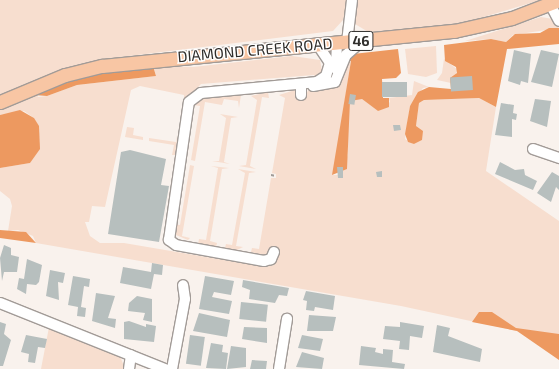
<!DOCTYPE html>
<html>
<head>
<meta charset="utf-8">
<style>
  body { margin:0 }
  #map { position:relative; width:559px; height:369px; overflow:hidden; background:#f9f2ed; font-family:"Exo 2",sans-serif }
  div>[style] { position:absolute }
  .green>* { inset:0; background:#f7decf }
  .forest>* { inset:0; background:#ed9960 }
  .building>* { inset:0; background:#b7bfbe; transform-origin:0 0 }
  .path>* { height:1.5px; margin-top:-0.75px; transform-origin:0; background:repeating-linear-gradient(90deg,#a09b97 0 3px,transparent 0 6px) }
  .roads { filter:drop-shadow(1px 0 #a29b97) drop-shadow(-1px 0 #a29b97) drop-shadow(0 1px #a29b97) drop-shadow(0 -1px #a29b97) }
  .minor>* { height:10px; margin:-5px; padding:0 5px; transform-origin:5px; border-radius:5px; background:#fff }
  .major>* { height:13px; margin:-6.5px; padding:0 6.5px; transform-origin:6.5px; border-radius:6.5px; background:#f8c6a4 }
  span { translate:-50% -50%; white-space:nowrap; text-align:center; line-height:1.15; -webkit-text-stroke:3px #fff; paint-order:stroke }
  .shield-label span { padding:1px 3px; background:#fff; border:1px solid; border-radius:3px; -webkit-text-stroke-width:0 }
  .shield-label { font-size:14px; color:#302e2c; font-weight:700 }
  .street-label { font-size:15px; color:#302e2c }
</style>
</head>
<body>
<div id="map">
  <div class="green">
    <i style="clip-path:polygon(0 0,348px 0,343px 20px,333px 31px,121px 57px,87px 64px,0 97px)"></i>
    <i style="clip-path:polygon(356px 0,541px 0,463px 23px,370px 33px,355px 24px)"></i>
    <i style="clip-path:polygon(541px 17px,553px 19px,559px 28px,513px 35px,506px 42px,491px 39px,465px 41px)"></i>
    <i style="clip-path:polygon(436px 46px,437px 73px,426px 77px,408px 74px,405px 49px)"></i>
    <i style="clip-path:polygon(292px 56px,320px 60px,322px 71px,315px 78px,314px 75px,201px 84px,184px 102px,184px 95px,140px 86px,131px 90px,105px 207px,92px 206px,89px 222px,85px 222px,90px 236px,100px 243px,124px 243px,265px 267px,274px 265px,279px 253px,267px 256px,251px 252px,252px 248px,259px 249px,271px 178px,276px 178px,276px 174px,272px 173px,285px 98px,279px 95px,295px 90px,305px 96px,309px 89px,326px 88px,346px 61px,351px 61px,333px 175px,339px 175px,348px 155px,348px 106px,353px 99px,362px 99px,378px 111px,390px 102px,389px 98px,412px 95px,414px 81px,429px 87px,423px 88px,410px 106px,405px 139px,414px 144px,422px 140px,416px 126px,419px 103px,424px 100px,479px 98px,496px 107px,486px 171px,559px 221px,559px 340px,401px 306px,36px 243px,33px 236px,18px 230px,8px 231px,12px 206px,10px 199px,0 191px,0 168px,30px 163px,34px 118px,24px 111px,0 115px,0 107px,35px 92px,38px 97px,47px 96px,77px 85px,156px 76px,153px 66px,193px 67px)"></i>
    <i style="clip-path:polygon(444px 59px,458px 70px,451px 83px,437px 80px,442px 73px)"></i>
    <i style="clip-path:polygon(268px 92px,269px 98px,262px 97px,250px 166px,256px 169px,239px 166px,246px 165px,257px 100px,251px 96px)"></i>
    <i style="clip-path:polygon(241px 95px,239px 108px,238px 101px,224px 99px,222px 105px,205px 102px,195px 161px,191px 160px,200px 106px,193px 105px,198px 98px)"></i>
    <i style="clip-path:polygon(220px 114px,238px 117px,231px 118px,224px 162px,230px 164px,212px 161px,219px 161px,226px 118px)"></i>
    <i style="clip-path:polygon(127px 127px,134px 128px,133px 135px,143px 137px,143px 140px,125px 137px)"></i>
    <i style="clip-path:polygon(177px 135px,176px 155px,172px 155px,174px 145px,149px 141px,149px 138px,176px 142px)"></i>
    <i style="clip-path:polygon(190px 165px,194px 166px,182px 236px,190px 238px,188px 240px,176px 235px,173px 224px,180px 225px)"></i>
    <i style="clip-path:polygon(211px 166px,229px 168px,222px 169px,210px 241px,217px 243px,216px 247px,198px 244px,199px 239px,206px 240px,218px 168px)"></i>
    <i style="clip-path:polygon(238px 169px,256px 172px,249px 173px,236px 246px,243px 247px,235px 251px,225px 248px,226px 244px,232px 245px,245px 173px)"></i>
    <i style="clip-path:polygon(49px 327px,120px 356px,125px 369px,41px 369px)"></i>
  </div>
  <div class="forest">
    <i style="clip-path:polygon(549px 28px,559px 28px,559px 44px,507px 49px,496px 107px,479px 98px,424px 100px,419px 103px,416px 126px,423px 131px,422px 140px,414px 144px,408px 142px,405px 134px,410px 106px,418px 92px,429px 87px,451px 89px,450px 78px,457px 73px,456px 67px,445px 61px,444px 45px,491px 39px,506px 42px,515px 34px,540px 33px)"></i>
    <i style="clip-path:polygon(398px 49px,401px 73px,396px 78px,382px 79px,383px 98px,389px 98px,389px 107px,378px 111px,362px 99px,350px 101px,347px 169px,332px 175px,351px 61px,346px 61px,353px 54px)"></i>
    <i style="clip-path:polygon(153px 66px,156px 76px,77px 85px,47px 96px,34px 95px,92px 73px)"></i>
    <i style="clip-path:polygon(20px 110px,34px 118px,39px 126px,40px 149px,30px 163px,0 168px,0 115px)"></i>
    <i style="clip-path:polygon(0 230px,26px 232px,36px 243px,0 238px)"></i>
    <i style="clip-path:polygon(479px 312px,492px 312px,516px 328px,559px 334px,559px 360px,517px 331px,472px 322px)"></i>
  </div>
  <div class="building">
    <i style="clip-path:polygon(514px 50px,531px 54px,528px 83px,521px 81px,520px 85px,508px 81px)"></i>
    <i style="clip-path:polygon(541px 50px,559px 54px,552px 87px,531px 82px)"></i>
    <i style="left:472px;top:76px;width:14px;height:22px;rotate:86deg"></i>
    <i style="left:407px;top:82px;width:15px;height:25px;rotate:90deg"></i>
    <i style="left:350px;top:94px;width:6px;height:10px;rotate:9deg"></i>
    <i style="clip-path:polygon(535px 99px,551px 101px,547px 127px,530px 121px)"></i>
    <i style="clip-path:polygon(501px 103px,514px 105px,513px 113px,517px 114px,516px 120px,512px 119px,512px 137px,495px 135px)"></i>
    <i style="clip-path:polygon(393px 125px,400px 125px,401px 130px,394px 131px)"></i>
    <i style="clip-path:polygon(130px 150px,166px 159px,161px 185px,169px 186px,159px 242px,108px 234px,121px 152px)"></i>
    <i style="clip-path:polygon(500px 162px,515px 170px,524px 169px,525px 175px,537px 181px,533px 190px,495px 174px)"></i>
    <i style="clip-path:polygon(337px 167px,343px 167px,343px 178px,338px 178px)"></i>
    <i style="clip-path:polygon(382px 171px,382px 177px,377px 177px,376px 172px)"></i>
    <i style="clip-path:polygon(552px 172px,559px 176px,559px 190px,556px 187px,551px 202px,537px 193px)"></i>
    <i style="clip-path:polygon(4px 245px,11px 248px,11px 255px,19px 257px,17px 272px,4px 272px,2px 281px,0 258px)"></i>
    <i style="clip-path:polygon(27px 259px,42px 265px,39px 282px,36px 285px,27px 284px,26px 294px,17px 289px,19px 278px,24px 279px)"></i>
    <i style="clip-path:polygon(152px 263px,163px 265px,162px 275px,154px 274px,151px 289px,120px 283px,123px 267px,151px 272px)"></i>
    <i style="clip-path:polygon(50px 270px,65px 273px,63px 283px,58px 282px,59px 300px,46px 296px)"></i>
    <i style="clip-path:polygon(73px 276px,90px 279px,89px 287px,84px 286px,81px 307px,86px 308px,85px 317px,77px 316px,78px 307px,68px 305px)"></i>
    <i style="clip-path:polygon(205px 276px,234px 281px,231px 295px,214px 292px,212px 297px,232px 301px,229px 314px,199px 309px)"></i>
    <i style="clip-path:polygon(243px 280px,289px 288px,287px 296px,279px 295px,275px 303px,249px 299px,250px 290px,242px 287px)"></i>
    <i style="clip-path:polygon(306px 291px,335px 296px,333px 310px,315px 307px,314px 311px,306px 310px,307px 301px,303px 300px)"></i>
    <i style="clip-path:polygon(96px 293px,115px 296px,108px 318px,116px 319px,115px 328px,92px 321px)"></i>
    <i style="clip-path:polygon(137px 296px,152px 299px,152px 322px,143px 320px,145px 313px,128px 311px,129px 303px)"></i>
    <i style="left:241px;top:302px;width:27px;height:17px;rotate:6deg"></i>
    <i style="clip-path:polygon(199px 313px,230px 320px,227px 337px,193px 331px)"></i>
    <i style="clip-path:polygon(309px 315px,336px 317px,333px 331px,307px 331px)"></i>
    <i style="clip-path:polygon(129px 321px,146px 327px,146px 324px,156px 326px,154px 342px,124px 339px,124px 322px)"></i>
    <i style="clip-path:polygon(0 322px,6px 324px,4px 334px,11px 340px,3px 366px,0 366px)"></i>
    <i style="clip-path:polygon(400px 322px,424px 326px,422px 338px,410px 336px,409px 350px,399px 349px,400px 341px,383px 339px,385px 326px,400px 327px)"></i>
    <i style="clip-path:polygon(437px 325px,450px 328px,448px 336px,482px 349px,480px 362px,433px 352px)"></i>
    <i style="clip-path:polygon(244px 327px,267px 328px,267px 343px,242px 339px)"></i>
    <i style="clip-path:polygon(26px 335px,47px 339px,45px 348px,38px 347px,35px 363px,28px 362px,29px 354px,21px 352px)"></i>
    <i style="left:190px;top:335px;width:15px;height:29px;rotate:8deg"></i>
    <i style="clip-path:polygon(302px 335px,323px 339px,320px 351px,298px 348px)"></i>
    <i style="clip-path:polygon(211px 343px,223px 345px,222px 352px,228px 353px,226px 369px,206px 368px)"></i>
    <i style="clip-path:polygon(231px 346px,246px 348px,246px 367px,227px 369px)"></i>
    <i style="clip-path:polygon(361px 346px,376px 348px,375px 352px,383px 354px,383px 349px,393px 350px,392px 362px,405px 364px,404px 369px,359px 365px)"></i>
    <i style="clip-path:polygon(302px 352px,324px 358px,322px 369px,296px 367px)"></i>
    <i style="clip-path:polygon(252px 360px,267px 361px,266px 369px,250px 369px)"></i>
  </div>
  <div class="path">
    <i style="left:271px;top:175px;width:5px;rotate:11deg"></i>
  </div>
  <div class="roads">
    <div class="minor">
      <i style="left:550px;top:4px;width:19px;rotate:62deg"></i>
      <i style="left:347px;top:42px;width:42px;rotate:-83.2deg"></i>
      <i style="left:336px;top:69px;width:26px;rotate:-88deg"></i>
      <i style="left:313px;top:86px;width:22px;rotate:-10deg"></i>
      <i style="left:335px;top:82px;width:29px;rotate:-68deg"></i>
      <i style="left:346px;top:55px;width:21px;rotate:-41deg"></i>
      <i style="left:301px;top:95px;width:10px;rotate:-90deg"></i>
      <i style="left:533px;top:149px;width:28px;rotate:19deg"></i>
      <i style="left:274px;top:252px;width:8px;rotate:113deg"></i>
      <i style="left:271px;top:259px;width:7px;rotate:164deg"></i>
      <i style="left:264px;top:261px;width:89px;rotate:-169.7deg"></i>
      <i style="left:176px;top:245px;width:9px;rotate:-144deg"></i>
      <i style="left:169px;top:240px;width:139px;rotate:-81.8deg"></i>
      <i style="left:189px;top:102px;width:15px;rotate:-37deg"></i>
      <i style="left:201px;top:93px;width:117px;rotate:-5.4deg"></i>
      <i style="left:317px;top:82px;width:11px;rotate:-34deg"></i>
      <i style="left:326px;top:76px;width:14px;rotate:-73deg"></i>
      <i style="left:330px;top:63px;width:22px;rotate:-124deg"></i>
      <i style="left:0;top:303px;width:178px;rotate:21.8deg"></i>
      <i style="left:129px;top:369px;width:14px;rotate:-82deg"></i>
      <i style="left:172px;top:369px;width:71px;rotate:-79.5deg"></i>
      <i style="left:185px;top:299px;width:14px;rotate:-98deg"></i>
      <i style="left:279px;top:369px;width:51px;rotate:-80.9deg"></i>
    </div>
    <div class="major">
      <i style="left:0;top:102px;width:70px;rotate:-22.6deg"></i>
      <i style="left:65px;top:75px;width:38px;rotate:-14deg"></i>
      <i style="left:102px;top:66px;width:354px;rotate:-5.7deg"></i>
      <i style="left:454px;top:31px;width:59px;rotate:-12.6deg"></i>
      <i style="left:512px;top:18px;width:50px;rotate:-21deg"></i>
    </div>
  </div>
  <div class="shield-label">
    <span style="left:361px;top:41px">46</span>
  </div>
  <div class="street-label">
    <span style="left:255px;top:50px;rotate:-5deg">DIAMOND CREEK ROAD</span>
  </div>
</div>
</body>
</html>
